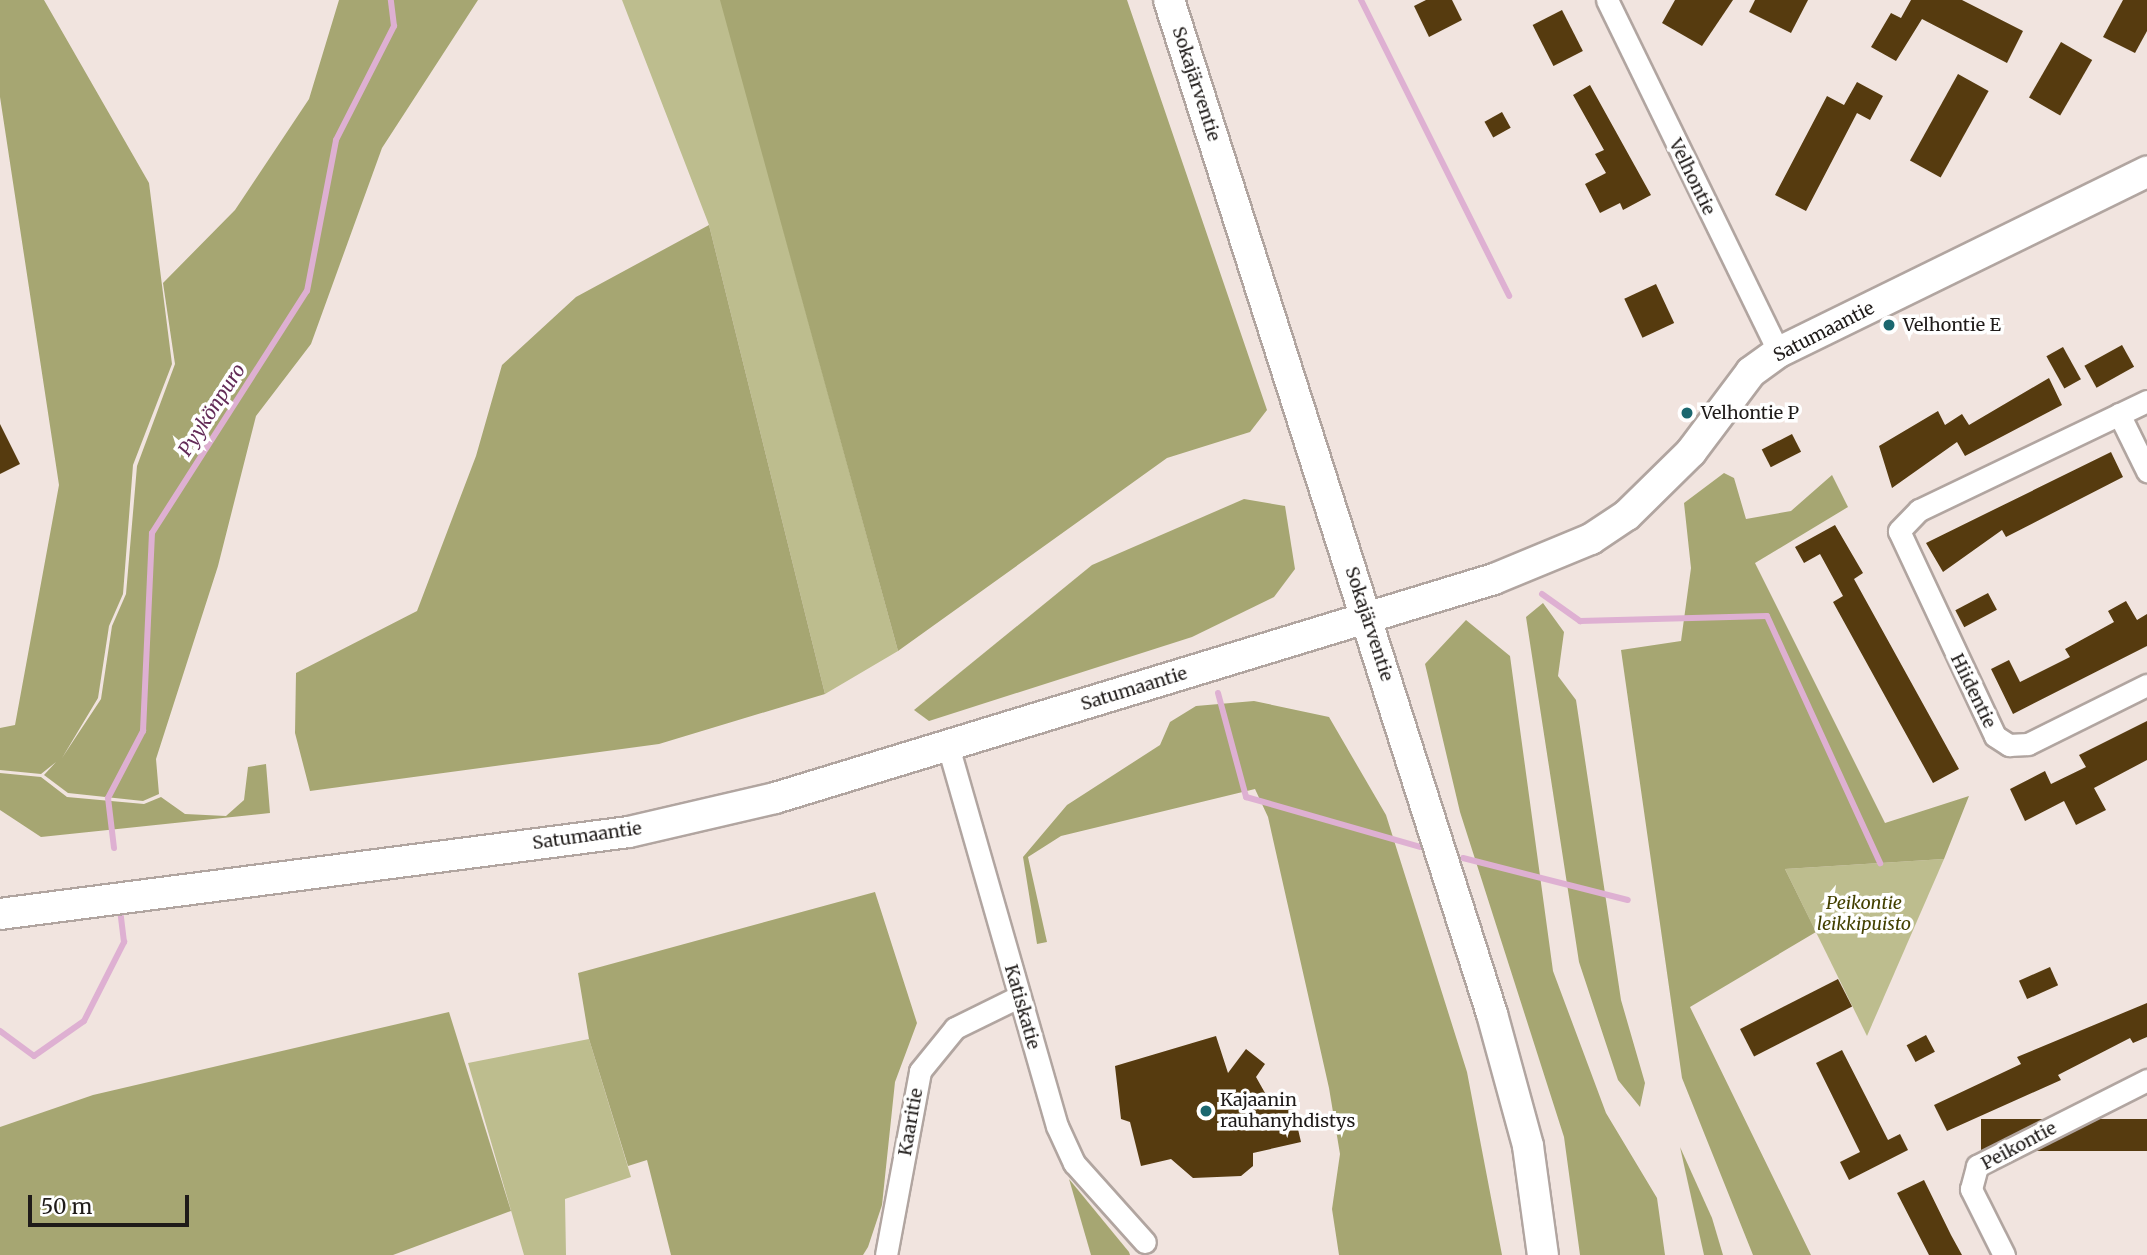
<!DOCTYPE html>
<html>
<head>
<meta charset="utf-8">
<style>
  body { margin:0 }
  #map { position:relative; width:2147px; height:1255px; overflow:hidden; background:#f1e4df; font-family:Merriweather,serif }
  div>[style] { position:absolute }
  .green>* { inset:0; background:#bdbd8e }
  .forest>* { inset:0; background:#a6a672 }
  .stream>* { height:6px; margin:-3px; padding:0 3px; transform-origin:3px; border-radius:3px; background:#deb0d2 }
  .building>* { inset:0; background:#563b0f; transform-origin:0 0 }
  .roads { filter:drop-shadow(2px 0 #b1a5a0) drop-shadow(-2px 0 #b1a5a0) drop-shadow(0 2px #b1a5a0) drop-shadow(0 -2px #b1a5a0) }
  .street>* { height:21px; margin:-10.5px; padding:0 10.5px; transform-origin:10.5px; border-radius:10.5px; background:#fff }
  .secondary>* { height:30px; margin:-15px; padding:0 15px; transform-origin:15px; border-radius:15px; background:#fff }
  .dots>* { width:19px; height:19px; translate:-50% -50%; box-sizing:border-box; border:4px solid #fff; border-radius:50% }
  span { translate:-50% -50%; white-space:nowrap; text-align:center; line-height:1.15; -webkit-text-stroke:7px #fff; paint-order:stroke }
  .street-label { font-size:18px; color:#1f1b19 }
  .poi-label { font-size:18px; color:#1f1b19 }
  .left { translate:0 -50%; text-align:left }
  .park-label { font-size:18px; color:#434000; font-style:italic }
  .water-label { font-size:19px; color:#632b57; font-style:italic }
  .scale { position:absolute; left:28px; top:1195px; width:161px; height:32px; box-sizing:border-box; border:4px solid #1f1b19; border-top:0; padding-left:9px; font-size:21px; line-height:24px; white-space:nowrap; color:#1f1b19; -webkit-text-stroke:5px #fff; paint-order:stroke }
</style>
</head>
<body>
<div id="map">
  <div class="green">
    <i style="clip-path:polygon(622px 0,721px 0,898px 651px,825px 694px,709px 225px)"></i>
    <i style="clip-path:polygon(1944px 859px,1867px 1036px,1785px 869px)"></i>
    <i style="clip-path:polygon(589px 1039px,631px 1177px,565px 1199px,566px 1255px,524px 1255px,468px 1063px)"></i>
  </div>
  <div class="forest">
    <i style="clip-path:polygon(0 0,44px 0,149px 183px,172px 364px,133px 465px,123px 594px,109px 626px,98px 698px,62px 758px,101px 699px,112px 626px,126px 594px,137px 466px,175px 364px,163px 283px,235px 210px,309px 99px,339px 0,478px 0,382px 148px,311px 344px,256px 416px,218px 566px,156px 759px,159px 794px,143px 801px,68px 793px,44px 775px,56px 762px,41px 774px,0 770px,0 728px,15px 725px,59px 485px,0 97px)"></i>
    <i style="clip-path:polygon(720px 0,1127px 0,1267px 410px,1250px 432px,1167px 458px,898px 651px)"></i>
    <i style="clip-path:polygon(709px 225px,825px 694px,659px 744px,310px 791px,295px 733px,296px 673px,417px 611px,476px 456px,502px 365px,576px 297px)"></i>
    <i style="clip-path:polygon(1724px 473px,1734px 478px,1746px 519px,1791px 511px,1832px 475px,1848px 507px,1755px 563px,1885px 823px,1969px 796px,1944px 859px,1785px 869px,1816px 932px,1690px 1007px,1811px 1255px,1753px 1255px,1682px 1078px,1621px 650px,1681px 641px,1691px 568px,1684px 503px)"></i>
    <i style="clip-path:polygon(1244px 499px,1285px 506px,1295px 569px,1274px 597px,1192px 637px,929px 721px,914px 710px,1092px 565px)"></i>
    <i style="clip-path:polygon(1543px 603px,1564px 632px,1558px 676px,1576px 700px,1621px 1000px,1645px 1083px,1640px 1107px,1618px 1080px,1579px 962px,1526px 617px)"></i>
    <i style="clip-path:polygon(1466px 620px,1510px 656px,1553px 971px,1606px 1113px,1657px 1198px,1665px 1255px,1580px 1255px,1564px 1137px,1460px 812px,1425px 664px)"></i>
    <i style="clip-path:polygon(1254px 701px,1329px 717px,1386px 815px,1467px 1072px,1502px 1255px,1339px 1255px,1332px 1209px,1340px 1154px,1329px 1088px,1268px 817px,1255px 789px,1061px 836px,1028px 857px,1047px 942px,1037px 944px,1023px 857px,1067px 805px,1160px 745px,1170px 722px,1196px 706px)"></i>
    <i style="clip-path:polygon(266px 764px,270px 813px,41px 837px,0 810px,0 773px,41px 777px,67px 797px,144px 804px,161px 797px,185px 814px,226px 816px,244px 800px,248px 767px)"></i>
    <i style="clip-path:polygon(875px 892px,917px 1023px,895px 1082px,882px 1205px,868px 1247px,863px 1255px,671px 1255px,647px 1160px,628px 1166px,589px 1039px,578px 973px)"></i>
    <i style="clip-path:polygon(449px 1012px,511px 1211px,393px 1255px,0 1255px,0 1127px,93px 1095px)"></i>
    <i style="clip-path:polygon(1680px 1147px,1712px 1218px,1723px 1255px,1704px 1255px)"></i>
    <i style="clip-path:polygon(1069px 1179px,1129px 1252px,1130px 1255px,1091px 1255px)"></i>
  </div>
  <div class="stream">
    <i style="left:1361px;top:0;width:331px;rotate:63.4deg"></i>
    <i style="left:1542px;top:594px;width:47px;rotate:35.4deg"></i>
    <i style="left:1580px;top:621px;width:187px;rotate:-1.5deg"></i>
    <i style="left:1767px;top:616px;width:272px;rotate:65.4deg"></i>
    <i style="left:1218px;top:693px;width:108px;rotate:74.9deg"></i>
    <i style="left:1246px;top:797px;width:181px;rotate:16deg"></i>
    <i style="left:114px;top:848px;width:50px;rotate:-96.8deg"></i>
    <i style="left:108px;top:798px;width:76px;rotate:-62.4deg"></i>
    <i style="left:143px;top:731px;width:198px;rotate:-87.4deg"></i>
    <i style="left:152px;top:533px;width:287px;rotate:-57.4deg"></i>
    <i style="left:307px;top:291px;width:154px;rotate:-79.1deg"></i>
    <i style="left:336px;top:140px;width:128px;rotate:-63deg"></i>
    <i style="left:394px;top:26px;width:26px;rotate:-97deg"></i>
    <i style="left:1463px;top:858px;width:170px;rotate:14.3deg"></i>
    <i style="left:0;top:1031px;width:42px;rotate:36.3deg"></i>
    <i style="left:34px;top:1056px;width:61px;rotate:-35deg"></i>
    <i style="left:84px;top:1021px;width:89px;rotate:-63.1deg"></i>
    <i style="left:124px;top:942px;width:26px;rotate:-97deg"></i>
  </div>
  <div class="building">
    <i style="clip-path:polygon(1426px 0,1452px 0,1462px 20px,1429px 37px,1414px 6px)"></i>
    <i style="clip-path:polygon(1675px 0,1733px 0,1702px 46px,1662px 23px)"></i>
    <i style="clip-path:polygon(1755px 0,1808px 0,1791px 33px,1749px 12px)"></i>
    <i style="clip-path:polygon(1911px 0,1962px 0,2023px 31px,2007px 63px,1922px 19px,1896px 61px,1871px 47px,1891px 13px,1901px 18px)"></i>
    <i style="clip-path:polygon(2123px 0,2147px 0,2147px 31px,2135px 53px,2103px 37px)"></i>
    <i style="left:1562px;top:10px;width:46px;height:33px;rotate:63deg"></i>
    <i style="left:2061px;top:42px;width:36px;height:64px;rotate:30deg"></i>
    <i style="left:1958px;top:74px;width:35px;height:99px;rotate:29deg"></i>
    <i style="clip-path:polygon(1857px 82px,1883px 96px,1870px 120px,1857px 113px,1806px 211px,1775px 195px,1827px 96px,1844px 105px)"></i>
    <i style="clip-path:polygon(1590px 85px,1651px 195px,1623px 210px,1620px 203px,1600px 213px,1585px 184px,1606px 173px,1595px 154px,1604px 150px,1573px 95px)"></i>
    <i style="left:1502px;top:112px;width:18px;height:20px;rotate:61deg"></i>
    <i style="left:1656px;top:284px;width:43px;height:35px;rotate:65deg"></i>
    <i style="left:2122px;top:345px;width:25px;height:43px;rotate:61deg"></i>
    <i style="left:2063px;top:347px;width:37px;height:19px;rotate:61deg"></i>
    <i style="clip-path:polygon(2049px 378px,2062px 405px,1965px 456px,1957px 442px,1892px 488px,1879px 446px,1938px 411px,1945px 425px,1962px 414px,1969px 425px)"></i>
    <i style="clip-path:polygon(0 424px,20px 464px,0 474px)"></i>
    <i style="left:1792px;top:434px;width:20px;height:34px;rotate:63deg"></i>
    <i style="clip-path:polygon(2111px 452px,2123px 477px,2006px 537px,2002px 530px,1943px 572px,1926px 543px)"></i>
    <i style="clip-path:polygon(1835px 525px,1863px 573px,1854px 579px,1959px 769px,1933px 783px,1833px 602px,1843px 596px,1820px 554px,1804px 563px,1795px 547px)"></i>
    <i style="left:1988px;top:593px;width:19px;height:37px;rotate:62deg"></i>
    <i style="clip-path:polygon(2126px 601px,2137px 620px,2147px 614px,2147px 646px,2013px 714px,1991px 669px,2009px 660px,2020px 682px,2070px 657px,2065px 649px,2114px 622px,2108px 611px)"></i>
    <i style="clip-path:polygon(2147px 721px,2147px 760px,2094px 788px,2106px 810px,2076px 825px,2064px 801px,2025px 821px,2010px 789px,2045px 771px,2051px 784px,2086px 767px,2079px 755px)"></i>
    <i style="left:2050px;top:967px;width:20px;height:34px;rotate:66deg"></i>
    <i style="left:1838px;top:979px;width:31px;height:110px;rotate:63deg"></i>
    <i style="clip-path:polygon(2147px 1003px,2147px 1037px,2133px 1043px,2130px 1038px,2058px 1075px,2061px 1080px,1947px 1131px,1934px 1105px,2021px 1064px,2017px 1057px)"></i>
    <i style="left:1926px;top:1035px;width:19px;height:22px;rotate:62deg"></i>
    <i style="clip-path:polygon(1216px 1036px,1228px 1073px,1246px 1049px,1265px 1064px,1256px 1077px,1269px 1100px,1290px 1095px,1301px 1142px,1253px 1153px,1253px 1166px,1241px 1176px,1193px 1178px,1171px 1159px,1141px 1166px,1130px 1122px,1121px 1119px,1115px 1066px)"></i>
    <i style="clip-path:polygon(1842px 1050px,1888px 1140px,1900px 1134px,1908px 1150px,1849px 1180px,1840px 1162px,1860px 1152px,1816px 1063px)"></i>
    <i style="left:2147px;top:1119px;width:32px;height:166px;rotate:90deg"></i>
    <i style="clip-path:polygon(1924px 1180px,1951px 1235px,1962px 1255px,1929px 1255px,1897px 1193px)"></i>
  </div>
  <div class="roads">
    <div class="street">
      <i style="left:1607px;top:0;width:392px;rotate:64deg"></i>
      <i style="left:2147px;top:401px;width:253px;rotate:154.4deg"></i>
      <i style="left:1919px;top:510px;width:29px;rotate:134deg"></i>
      <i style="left:1899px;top:531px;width:226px;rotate:64.9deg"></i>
      <i style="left:1995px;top:736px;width:17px;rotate:33deg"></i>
      <i style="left:2009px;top:745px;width:19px;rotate:-3deg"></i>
      <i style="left:2028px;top:744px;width:133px;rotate:-26.4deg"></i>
      <i style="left:2119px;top:414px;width:64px;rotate:63.8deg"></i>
      <i style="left:948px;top:746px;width:395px;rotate:74deg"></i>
      <i style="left:1057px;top:1126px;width:41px;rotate:65.3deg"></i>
      <i style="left:1074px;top:1163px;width:106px;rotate:48.1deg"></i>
      <i style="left:886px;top:1255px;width:187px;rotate:-79.5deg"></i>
      <i style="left:920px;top:1071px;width:55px;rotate:-50.9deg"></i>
      <i style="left:955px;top:1028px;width:70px;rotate:-26.2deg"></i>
      <i style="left:2004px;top:1255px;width:74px;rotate:-116.6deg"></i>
      <i style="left:1971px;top:1189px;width:24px;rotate:-75deg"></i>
      <i style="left:1977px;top:1166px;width:191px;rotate:-26.8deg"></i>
    </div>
    <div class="secondary">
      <i style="left:1169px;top:0;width:1064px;rotate:72.33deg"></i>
      <i style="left:1492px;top:1014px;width:137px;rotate:74.7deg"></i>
      <i style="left:1528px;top:1146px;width:110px;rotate:82.2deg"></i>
      <i style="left:0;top:914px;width:634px;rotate:-7.43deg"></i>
      <i style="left:629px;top:832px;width:150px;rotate:-13.1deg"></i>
      <i style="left:775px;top:798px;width:752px;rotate:-16.94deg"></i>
      <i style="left:1494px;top:579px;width:105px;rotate:-22.4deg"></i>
      <i style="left:1591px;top:539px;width:43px;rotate:-33.7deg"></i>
      <i style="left:1627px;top:515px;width:90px;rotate:-44.5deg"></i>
      <i style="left:1691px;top:452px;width:100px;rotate:-53.1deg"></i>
      <i style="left:1751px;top:372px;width:34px;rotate:-36deg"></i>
      <i style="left:1779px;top:352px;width:410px;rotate:-26.1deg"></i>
    </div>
  </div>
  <div class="dots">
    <i style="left:1889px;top:325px;background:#1b676f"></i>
    <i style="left:1687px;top:413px;background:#1b676f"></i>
    <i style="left:1206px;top:1111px;background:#1b676f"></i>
  </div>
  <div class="street-label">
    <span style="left:1196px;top:84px;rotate:72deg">Sokajärventie</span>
    <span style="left:1692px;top:177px;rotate:64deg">Velhontie</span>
    <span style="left:1824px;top:332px;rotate:-27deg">Satumaantie</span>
    <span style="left:1369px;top:624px;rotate:72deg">Sokajärventie</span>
    <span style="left:1134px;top:689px;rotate:-17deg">Satumaantie</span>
    <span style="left:1973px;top:691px;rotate:64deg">Hiidentie</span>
    <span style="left:587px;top:836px;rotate:-8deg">Satumaantie</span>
    <span style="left:1022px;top:1007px;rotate:74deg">Katiskatie</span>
    <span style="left:911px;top:1122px;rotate:-80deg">Kaaritie</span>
    <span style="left:2019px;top:1146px;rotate:-28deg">Peikontie</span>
  </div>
  <div class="poi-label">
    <span class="left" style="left:1903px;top:325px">Velhontie E</span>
    <span class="left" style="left:1701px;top:413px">Velhontie P</span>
    <span class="left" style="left:1220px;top:1111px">Kajaanin<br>rauhanyhdistys</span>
  </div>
  <div class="park-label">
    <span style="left:1864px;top:914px">Peikontie<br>leikkipuisto</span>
  </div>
  <div class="water-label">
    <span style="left:212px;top:410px;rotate:-57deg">Pyykönpuro</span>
  </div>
  <div class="scale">50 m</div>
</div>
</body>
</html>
